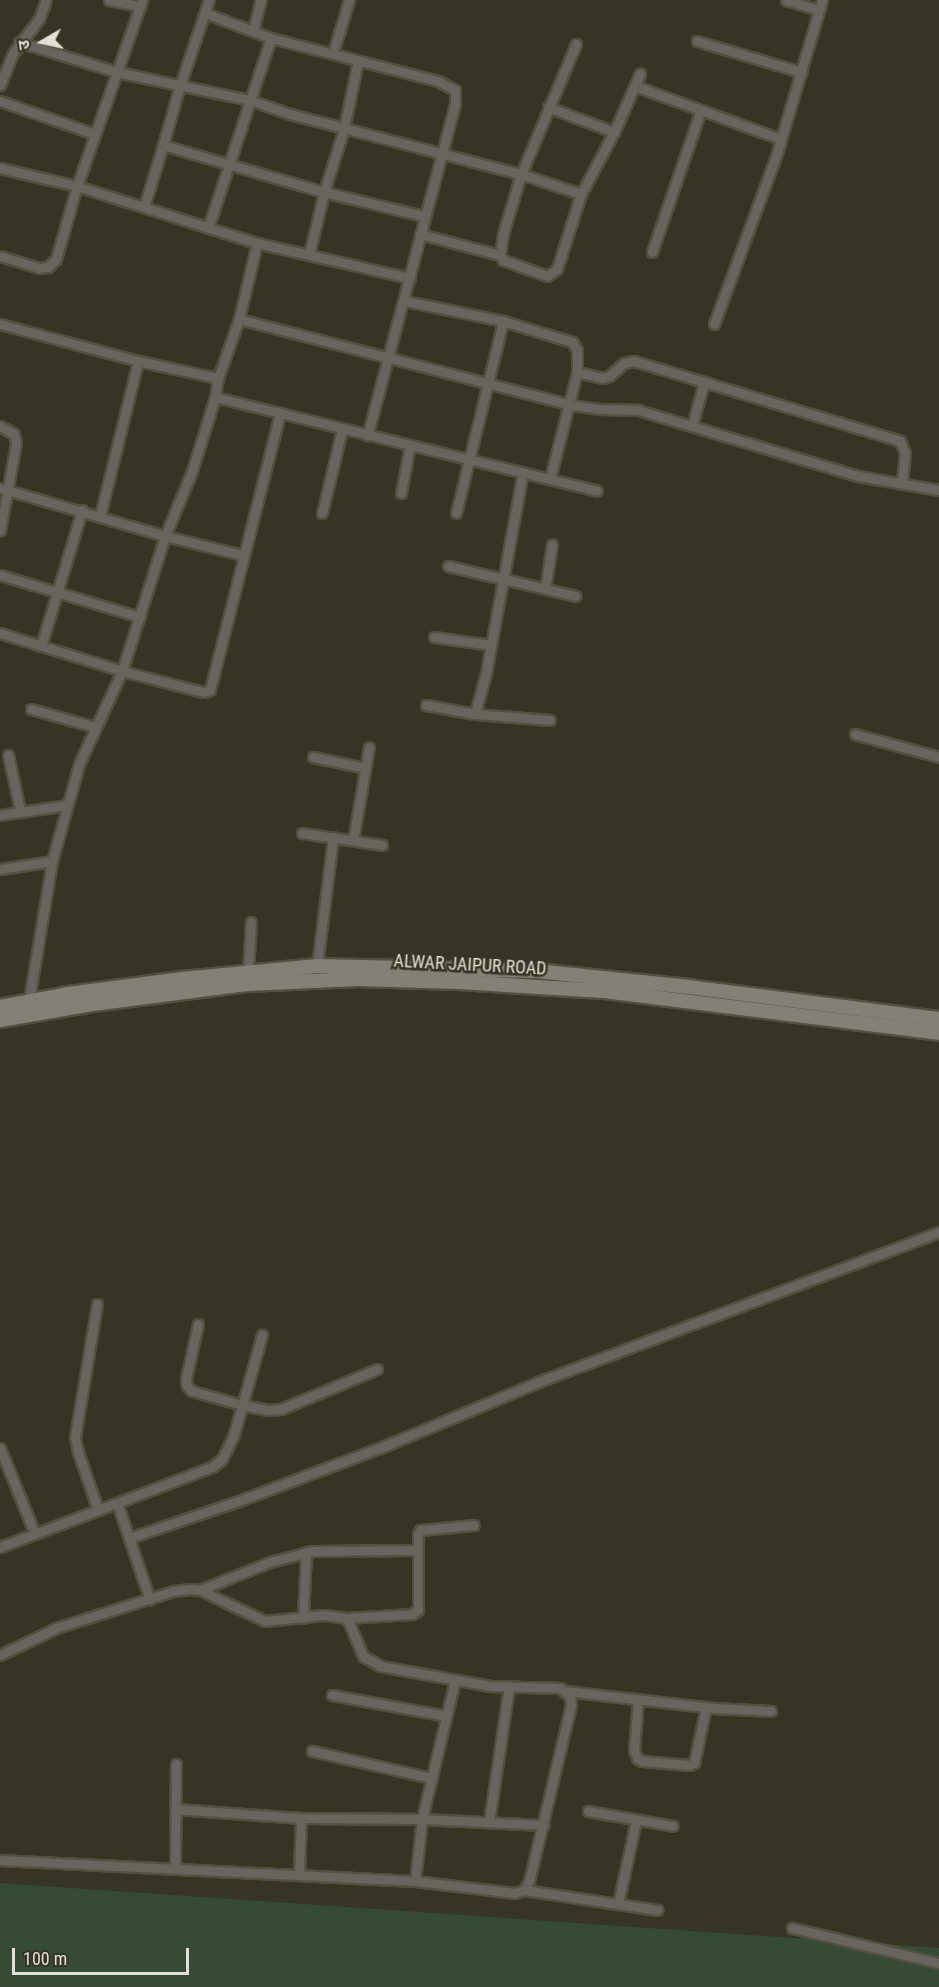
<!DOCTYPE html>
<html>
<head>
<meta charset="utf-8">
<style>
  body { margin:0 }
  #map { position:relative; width:939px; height:1987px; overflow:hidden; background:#363425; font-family:"Roboto Condensed","Noto Sans Devanagari",sans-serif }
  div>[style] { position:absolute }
  .green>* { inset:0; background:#364a36 }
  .roads { filter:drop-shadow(2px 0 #525041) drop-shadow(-2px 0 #525041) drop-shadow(0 2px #525041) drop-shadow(0 -2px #525041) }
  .minor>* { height:9px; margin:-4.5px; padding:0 4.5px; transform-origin:4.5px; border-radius:4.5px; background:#68655e }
  .secondary>* { height:14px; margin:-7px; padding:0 7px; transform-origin:7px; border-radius:7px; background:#858075 }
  span { translate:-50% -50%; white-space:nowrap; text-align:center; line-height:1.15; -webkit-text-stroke:5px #363425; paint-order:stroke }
  .street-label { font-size:18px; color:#e2e0d7 }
  .north { position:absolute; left:12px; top:12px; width:60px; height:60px; -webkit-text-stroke:4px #363425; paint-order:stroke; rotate:261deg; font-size:16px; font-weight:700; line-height:24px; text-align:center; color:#e2e0d7 }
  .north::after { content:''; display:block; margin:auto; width:21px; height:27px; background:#e2e0d7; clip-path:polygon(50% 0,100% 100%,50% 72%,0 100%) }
  .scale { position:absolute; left:12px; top:1948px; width:177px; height:27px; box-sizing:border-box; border:3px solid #e2e0d7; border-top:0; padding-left:8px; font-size:18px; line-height:21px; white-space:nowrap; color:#e2e0d7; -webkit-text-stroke:4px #363425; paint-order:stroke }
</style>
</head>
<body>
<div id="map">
  <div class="green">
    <i style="clip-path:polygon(0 1883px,939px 1948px,939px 1987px,0 1987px)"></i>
  </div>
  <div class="roads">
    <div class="minor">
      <i style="left:109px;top:0;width:32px;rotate:11deg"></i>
      <i style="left:209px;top:0;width:90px;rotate:108.8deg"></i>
      <i style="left:180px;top:85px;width:62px;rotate:105.8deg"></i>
      <i style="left:163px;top:145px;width:168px;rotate:16.3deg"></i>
      <i style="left:324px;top:192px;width:103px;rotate:13.5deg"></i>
      <i style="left:786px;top:0;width:34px;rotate:17deg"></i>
      <i style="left:205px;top:13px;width:71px;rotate:20.7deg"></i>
      <i style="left:271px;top:38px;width:172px;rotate:14.4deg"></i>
      <i style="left:438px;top:81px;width:19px;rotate:28deg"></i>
      <i style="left:455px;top:90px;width:14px;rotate:90deg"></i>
      <i style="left:455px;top:104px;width:343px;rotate:104.8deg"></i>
      <i style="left:253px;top:31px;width:32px;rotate:-76deg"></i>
      <i style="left:697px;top:41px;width:109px;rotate:16.6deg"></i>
      <i style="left:19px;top:42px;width:102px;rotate:17deg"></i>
      <i style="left:117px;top:72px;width:136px;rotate:11.9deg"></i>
      <i style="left:250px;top:100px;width:42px;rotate:19.3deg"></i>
      <i style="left:290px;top:114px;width:239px;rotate:14.6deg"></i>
      <i style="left:521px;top:174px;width:63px;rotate:106.7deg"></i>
      <i style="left:503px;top:234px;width:21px;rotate:98deg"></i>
      <i style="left:500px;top:255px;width:6px;rotate:59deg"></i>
      <i style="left:503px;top:260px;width:47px;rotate:20deg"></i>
      <i style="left:547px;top:276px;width:12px;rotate:-35deg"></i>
      <i style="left:557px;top:269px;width:79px;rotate:-72.3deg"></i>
      <i style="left:576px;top:44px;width:141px;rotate:112.9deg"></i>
      <i style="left:521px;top:174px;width:63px;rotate:18.4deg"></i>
      <i style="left:581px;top:194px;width:70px;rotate:-62deg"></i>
      <i style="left:614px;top:132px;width:64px;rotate:-65.9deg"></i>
      <i style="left:333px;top:53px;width:55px;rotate:-73.2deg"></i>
      <i style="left:0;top:85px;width:35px;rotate:-68deg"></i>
      <i style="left:13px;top:53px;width:43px;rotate:-52.6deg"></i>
      <i style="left:39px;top:19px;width:20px;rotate:-70deg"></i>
      <i style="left:635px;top:86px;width:152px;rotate:20deg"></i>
      <i style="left:778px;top:138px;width:5px;rotate:68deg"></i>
      <i style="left:780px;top:143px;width:17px;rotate:107deg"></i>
      <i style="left:775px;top:159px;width:176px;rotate:110.3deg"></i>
      <i style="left:0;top:101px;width:101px;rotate:19.2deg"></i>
      <i style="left:548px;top:107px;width:71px;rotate:20.7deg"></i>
      <i style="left:780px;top:143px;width:149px;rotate:-73.6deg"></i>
      <i style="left:0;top:168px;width:79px;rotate:13.2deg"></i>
      <i style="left:77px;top:186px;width:189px;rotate:17.6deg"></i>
      <i style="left:257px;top:243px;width:157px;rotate:12.9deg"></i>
      <i style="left:144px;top:207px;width:65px;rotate:-73deg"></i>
      <i style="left:208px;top:228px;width:200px;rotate:-71.7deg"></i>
      <i style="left:420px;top:234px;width:83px;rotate:14.7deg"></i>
      <i style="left:652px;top:252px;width:150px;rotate:-71deg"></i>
      <i style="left:309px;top:255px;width:65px;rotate:-76.6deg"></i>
      <i style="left:324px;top:192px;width:67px;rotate:-72.6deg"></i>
      <i style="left:344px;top:128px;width:68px;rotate:-78.2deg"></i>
      <i style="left:0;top:256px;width:41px;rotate:17.1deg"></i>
      <i style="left:39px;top:268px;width:9px;rotate:-6deg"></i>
      <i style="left:48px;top:267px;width:11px;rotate:-45deg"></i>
      <i style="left:56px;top:259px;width:76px;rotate:-74deg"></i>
      <i style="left:77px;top:186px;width:197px;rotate:-70.7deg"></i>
      <i style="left:405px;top:301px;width:100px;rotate:11.5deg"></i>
      <i style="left:503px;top:321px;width:72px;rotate:16.9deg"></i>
      <i style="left:572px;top:342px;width:9px;rotate:58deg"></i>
      <i style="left:577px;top:350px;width:22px;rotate:90deg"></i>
      <i style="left:577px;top:372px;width:110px;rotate:104.2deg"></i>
      <i style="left:239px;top:319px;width:343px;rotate:14.5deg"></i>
      <i style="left:571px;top:405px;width:28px;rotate:8deg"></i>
      <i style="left:599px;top:409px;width:39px;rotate:1deg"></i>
      <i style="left:638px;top:410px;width:230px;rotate:16.7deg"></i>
      <i style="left:858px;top:476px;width:82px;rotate:9.8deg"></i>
      <i style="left:0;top:324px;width:143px;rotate:15deg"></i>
      <i style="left:138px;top:361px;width:82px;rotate:12deg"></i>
      <i style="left:577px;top:372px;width:26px;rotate:13deg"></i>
      <i style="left:602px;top:378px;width:7px;rotate:-16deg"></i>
      <i style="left:609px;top:376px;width:20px;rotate:-41deg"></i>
      <i style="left:624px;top:363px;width:10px;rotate:-11deg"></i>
      <i style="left:634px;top:361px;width:278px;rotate:16.7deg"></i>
      <i style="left:900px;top:441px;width:13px;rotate:67deg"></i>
      <i style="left:905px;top:453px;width:31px;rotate:96deg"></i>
      <i style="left:215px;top:397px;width:393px;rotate:13.8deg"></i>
      <i style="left:0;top:426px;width:16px;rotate:30deg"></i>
      <i style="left:14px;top:434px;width:9px;rotate:77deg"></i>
      <i style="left:16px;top:443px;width:89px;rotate:100.3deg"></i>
      <i style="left:692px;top:426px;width:46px;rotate:-74.7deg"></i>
      <i style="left:0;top:488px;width:172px;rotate:16.2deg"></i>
      <i style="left:165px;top:536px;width:80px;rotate:13.7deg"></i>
      <i style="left:401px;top:493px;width:49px;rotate:-79.4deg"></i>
      <i style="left:322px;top:513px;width:85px;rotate:-76.5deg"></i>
      <i style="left:456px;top:513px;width:198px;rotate:-76.2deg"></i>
      <i style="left:100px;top:516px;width:160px;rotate:-76.2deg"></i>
      <i style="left:448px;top:566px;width:131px;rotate:13.2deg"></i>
      <i style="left:0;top:575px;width:146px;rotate:16.7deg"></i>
      <i style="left:545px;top:589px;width:45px;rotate:-81deg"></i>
      <i style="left:0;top:633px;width:128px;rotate:17.3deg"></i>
      <i style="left:122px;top:671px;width:84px;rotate:14.5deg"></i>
      <i style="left:203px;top:692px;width:7px;rotate:-16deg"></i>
      <i style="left:210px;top:690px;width:286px;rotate:-75.8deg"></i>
      <i style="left:434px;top:637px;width:58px;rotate:8deg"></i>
      <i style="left:41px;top:646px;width:142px;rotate:-73.2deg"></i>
      <i style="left:426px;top:705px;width:50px;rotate:10.4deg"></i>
      <i style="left:475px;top:714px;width:75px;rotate:4.6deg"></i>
      <i style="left:31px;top:709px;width:66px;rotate:15.7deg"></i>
      <i style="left:475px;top:714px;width:42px;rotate:-75deg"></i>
      <i style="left:486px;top:673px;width:204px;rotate:-79.6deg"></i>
      <i style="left:855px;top:734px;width:87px;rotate:15.3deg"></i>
      <i style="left:8px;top:755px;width:56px;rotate:77.7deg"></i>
      <i style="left:313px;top:757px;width:53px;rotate:11.9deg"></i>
      <i style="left:0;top:815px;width:68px;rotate:-8.5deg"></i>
      <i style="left:302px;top:833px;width:81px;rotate:8.5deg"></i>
      <i style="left:353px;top:840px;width:94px;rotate:-80.2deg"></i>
      <i style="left:0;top:869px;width:53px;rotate:-8.7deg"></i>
      <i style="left:317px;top:966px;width:130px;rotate:-82.9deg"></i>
      <i style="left:248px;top:971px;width:49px;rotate:-86.5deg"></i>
      <i style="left:29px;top:1000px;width:141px;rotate:-80.6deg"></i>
      <i style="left:52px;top:861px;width:101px;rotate:-74.4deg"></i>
      <i style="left:79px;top:764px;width:102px;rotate:-65.2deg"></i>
      <i style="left:122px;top:671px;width:142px;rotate:-72.3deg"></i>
      <i style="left:165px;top:536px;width:70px;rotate:-67.4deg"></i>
      <i style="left:192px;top:471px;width:77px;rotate:-72.7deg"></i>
      <i style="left:215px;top:397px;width:19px;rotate:-81deg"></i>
      <i style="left:218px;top:378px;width:63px;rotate:-70.4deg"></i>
      <i style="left:239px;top:319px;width:78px;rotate:-76.7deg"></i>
      <i style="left:97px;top:1304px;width:135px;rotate:99.4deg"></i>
      <i style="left:75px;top:1437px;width:15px;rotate:79deg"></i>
      <i style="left:78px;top:1452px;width:61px;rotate:71deg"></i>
      <i style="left:198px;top:1324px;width:55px;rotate:102.5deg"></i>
      <i style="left:186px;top:1378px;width:8px;rotate:83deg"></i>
      <i style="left:187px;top:1386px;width:7px;rotate:45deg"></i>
      <i style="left:192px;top:1391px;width:52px;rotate:15.6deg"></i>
      <i style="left:242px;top:1405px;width:25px;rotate:11deg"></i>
      <i style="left:267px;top:1410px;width:14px;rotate:-4deg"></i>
      <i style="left:281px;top:1409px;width:104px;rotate:-22.6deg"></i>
      <i style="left:0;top:1448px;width:93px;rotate:67.9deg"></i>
      <i style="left:117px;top:1503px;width:102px;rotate:71.2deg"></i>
      <i style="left:129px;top:1538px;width:121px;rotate:-18.7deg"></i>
      <i style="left:244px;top:1499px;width:153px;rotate:-20.7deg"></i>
      <i style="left:387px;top:1445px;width:164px;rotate:-22.6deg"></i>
      <i style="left:538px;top:1382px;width:428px;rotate:-20.5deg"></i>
      <i style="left:0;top:1547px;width:227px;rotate:-20.7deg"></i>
      <i style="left:212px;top:1467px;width:13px;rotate:-39deg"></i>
      <i style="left:222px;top:1459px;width:28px;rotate:-64deg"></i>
      <i style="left:234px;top:1434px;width:103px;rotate:-74.2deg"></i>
      <i style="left:200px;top:1590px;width:75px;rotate:-21.8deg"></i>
      <i style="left:270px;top:1562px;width:43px;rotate:-14.7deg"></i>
      <i style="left:312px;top:1551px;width:106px;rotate:-0.5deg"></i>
      <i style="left:303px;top:1618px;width:66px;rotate:-87.4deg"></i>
      <i style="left:347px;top:1618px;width:65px;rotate:-3.5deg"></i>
      <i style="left:412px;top:1614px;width:7px;rotate:-34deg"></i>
      <i style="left:418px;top:1610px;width:76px;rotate:-90deg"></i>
      <i style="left:418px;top:1534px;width:4px;rotate:-63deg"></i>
      <i style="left:420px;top:1530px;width:54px;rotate:-5.3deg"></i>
      <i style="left:0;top:1655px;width:62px;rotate:-25.7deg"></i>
      <i style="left:56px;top:1628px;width:123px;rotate:-17.5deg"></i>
      <i style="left:173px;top:1591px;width:17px;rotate:-7deg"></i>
      <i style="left:190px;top:1589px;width:10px;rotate:6deg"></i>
      <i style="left:200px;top:1590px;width:72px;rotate:25.5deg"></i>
      <i style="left:265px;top:1621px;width:58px;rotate:-5.9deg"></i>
      <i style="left:323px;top:1615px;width:24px;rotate:7deg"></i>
      <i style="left:347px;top:1618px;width:41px;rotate:67.2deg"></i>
      <i style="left:363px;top:1656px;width:20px;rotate:30deg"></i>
      <i style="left:380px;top:1666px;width:112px;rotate:10.3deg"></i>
      <i style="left:490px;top:1686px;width:70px;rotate:1.6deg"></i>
      <i style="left:560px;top:1688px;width:13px;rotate:39deg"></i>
      <i style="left:570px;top:1696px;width:9px;rotate:84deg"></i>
      <i style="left:571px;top:1705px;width:181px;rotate:103.4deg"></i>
      <i style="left:529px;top:1881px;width:10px;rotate:119deg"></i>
      <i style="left:524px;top:1890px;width:9px;rotate:162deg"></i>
      <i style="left:515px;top:1893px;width:101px;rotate:-173.2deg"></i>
      <i style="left:415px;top:1881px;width:416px;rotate:-177.1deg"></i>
      <i style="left:455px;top:1680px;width:143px;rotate:103.4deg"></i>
      <i style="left:422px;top:1819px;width:122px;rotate:2.8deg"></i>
      <i style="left:565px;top:1691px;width:150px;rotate:6.5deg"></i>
      <i style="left:714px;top:1708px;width:57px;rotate:3deg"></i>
      <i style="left:332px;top:1695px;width:116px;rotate:10.4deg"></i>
      <i style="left:638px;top:1699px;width:51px;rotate:94.5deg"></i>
      <i style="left:634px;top:1750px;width:9px;rotate:69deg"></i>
      <i style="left:637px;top:1758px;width:6px;rotate:31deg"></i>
      <i style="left:642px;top:1761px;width:47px;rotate:4.9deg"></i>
      <i style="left:689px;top:1765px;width:5px;rotate:-22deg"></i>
      <i style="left:694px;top:1763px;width:57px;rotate:-77.9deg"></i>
      <i style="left:312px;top:1751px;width:123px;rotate:12.7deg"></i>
      <i style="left:175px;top:1809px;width:126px;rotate:4.1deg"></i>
      <i style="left:301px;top:1818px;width:121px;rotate:0.5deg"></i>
      <i style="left:422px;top:1819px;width:62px;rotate:96.4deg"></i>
      <i style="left:588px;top:1811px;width:86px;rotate:10deg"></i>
      <i style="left:489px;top:1822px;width:137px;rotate:-81.6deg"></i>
      <i style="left:175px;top:1869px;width:105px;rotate:-89.5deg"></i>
      <i style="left:299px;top:1874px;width:56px;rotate:-88deg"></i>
      <i style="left:524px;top:1890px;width:135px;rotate:8.5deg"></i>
      <i style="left:618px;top:1904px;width:86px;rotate:-77.9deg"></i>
      <i style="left:792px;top:1928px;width:151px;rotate:13.4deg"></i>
    </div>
    <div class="secondary">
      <i style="left:0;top:1007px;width:69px;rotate:-10.8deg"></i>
      <i style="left:68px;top:994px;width:115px;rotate:-7.5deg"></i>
      <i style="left:182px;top:979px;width:136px;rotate:-5.5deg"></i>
      <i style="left:317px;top:966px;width:220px;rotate:1.3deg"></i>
      <i style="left:537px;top:971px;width:153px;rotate:6deg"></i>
      <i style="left:689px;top:987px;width:252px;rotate:7.3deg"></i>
      <i style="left:0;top:1020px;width:94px;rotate:-9.8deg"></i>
      <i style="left:93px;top:1004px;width:155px;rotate:-7.4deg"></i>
      <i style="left:247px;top:984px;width:110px;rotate:-2.6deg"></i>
      <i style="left:357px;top:979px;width:101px;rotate:1.7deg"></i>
      <i style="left:458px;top:982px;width:145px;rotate:3.6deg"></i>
      <i style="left:603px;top:991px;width:339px;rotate:7.1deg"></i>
    </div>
  </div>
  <div class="street-label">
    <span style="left:470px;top:965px;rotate:3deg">ALWAR JAIPUR ROAD</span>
  </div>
  <div class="north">उ</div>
  <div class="scale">100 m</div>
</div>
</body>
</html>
